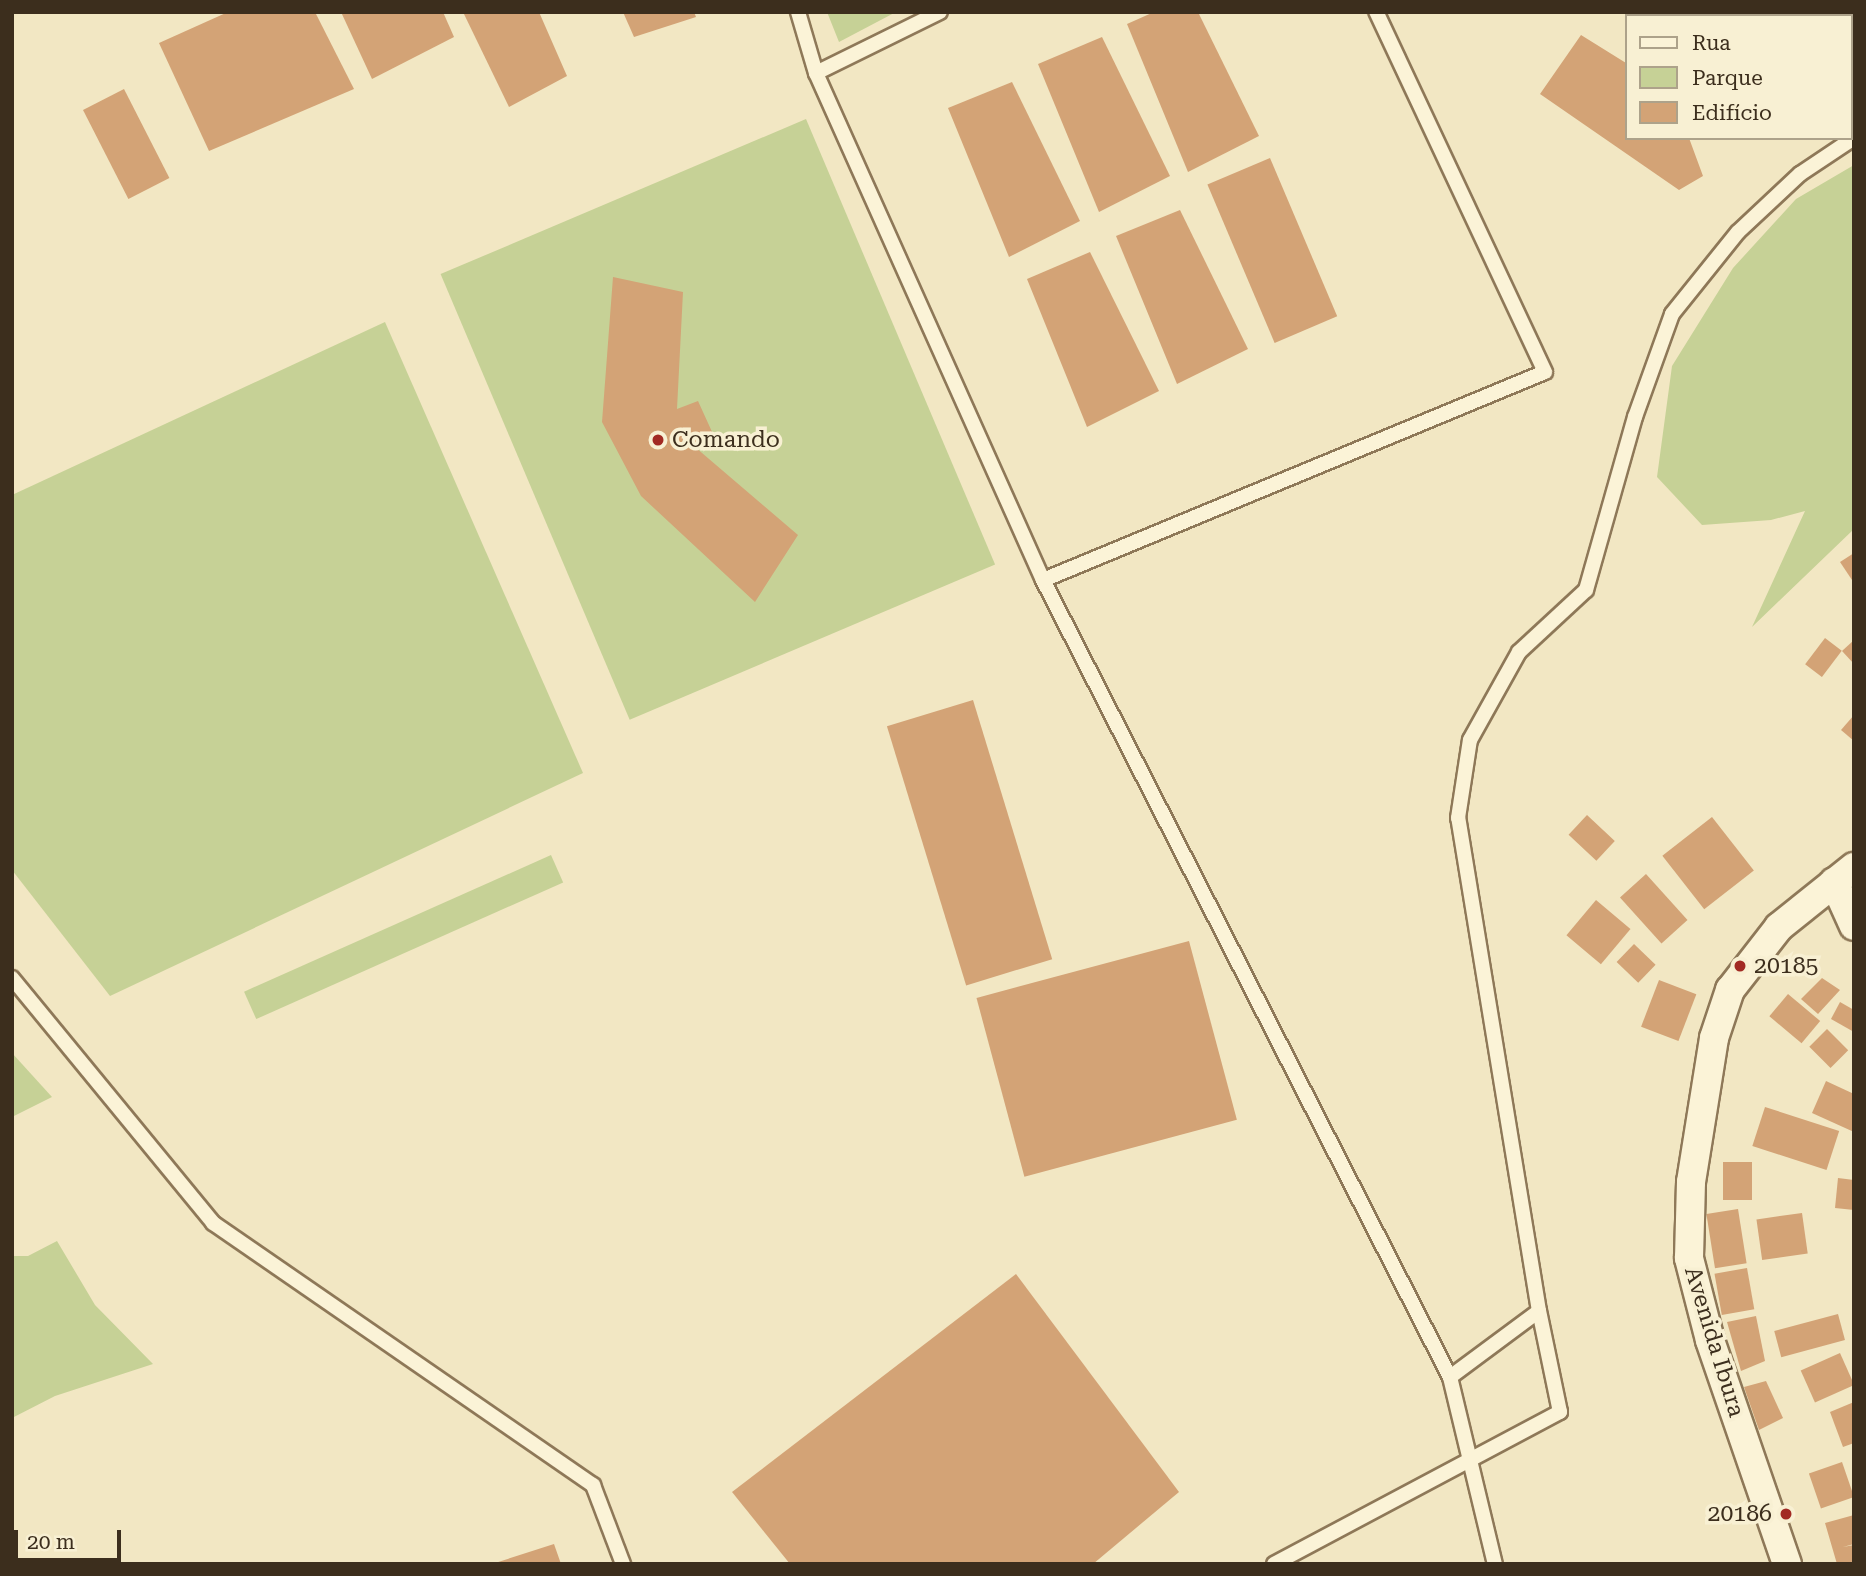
<!DOCTYPE html>
<html>
<head>
<meta charset="utf-8">
<style>
  body { margin:0 }
  #map { position:relative; width:1866px; height:1576px; overflow:hidden; background:#f2e7c3; font-family:"Roboto Serif",serif }
  div>[style] { position:absolute }
  .green>* { inset:0; background:#c6d196; transform-origin:0 0 }
  .building>* { inset:0; background:#d3a376; transform-origin:0 0 }
  .roads { filter:drop-shadow(2px 0 #8e7858) drop-shadow(-2px 0 #8e7858) drop-shadow(0 2px #8e7858) drop-shadow(0 -2px #8e7858) }
  .service>* { height:14px; margin:-7px; padding:0 7px; transform-origin:7px; border-radius:7px; background:#fbf3d7 }
  .minor>* { height:28px; margin:-14px; padding:0 14px; transform-origin:14px; border-radius:14px; background:#fbf3d7 }
  .dots>* { width:19px; height:19px; translate:-50% -50%; box-sizing:border-box; border:4px solid #f8f0d3; border-radius:50% }
  span { translate:-50% -50%; white-space:nowrap; text-align:center; line-height:1.15; -webkit-text-stroke:7px #f8f0d3; paint-order:stroke }
  .poi-label { font-size:23px; color:#3c2e1d }
  .left { translate:0 -50%; text-align:left }
  .right { translate:-100% -50%; text-align:right }
  .street-label { font-size:23px; color:#3c2e1d }
  .frame { position:absolute; inset:0; border:14px solid #3c2e1d; pointer-events:none }
  .legend { position:absolute; left:1625px; top:14px; width:228px; height:126px; box-sizing:border-box; background:#f8f0d3; border:2px solid #ada28a; margin:0; padding:9px 12px; list-style:none; font-size:21px; color:#3c2e1d }
  .legend li { display:flex; align-items:center; gap:14px; height:35px }
  .legend b { width:35px; border:2px solid #ada28a }
  .scale { position:absolute; left:14px; top:1530px; width:107px; height:32px; box-sizing:border-box; border:4px solid #3c2e1d; border-top:0; padding-left:9px; font-size:21px; line-height:24px; white-space:nowrap; color:#3c2e1d; -webkit-text-stroke:5px #f8f0d3; paint-order:stroke }
</style>
</head>
<body>
<div id="map">
  <div class="green">
    <i style="clip-path:polygon(827px 12px,896px 12px,839px 42px)"></i>
    <i style="left:806px;top:119px;width:484px;height:397px;rotate:67deg"></i>
    <i style="clip-path:polygon(1854px 165px,1854px 529px,1752px 627px,1805px 511px,1771px 520px,1702px 525px,1657px 477px,1672px 366px,1733px 268px,1796px 199px)"></i>
    <i style="clip-path:polygon(385px 322px,583px 773px,110px 996px,12px 870px,12px 495px)"></i>
    <i style="left:551px;top:855px;width:30px;height:336px;rotate:66deg"></i>
    <i style="clip-path:polygon(12px 1053px,52px 1097px,12px 1117px)"></i>
    <i style="clip-path:polygon(57px 1241px,95px 1305px,153px 1364px,55px 1396px,12px 1418px,12px 1256px,28px 1256px)"></i>
  </div>
  <div class="building">
    <i style="clip-path:polygon(228px 12px,315px 12px,354px 89px,209px 151px,159px 43px)"></i>
    <i style="clip-path:polygon(341px 12px,443px 12px,454px 37px,372px 79px)"></i>
    <i style="clip-path:polygon(463px 12px,539px 12px,567px 76px,509px 107px)"></i>
    <i style="clip-path:polygon(623px 12px,694px 12px,696px 17px,634px 37px)"></i>
    <i style="clip-path:polygon(1154px 12px,1198px 12px,1259px 136px,1188px 172px,1127px 24px)"></i>
    <i style="clip-path:polygon(1581px 35px,1626px 63px,1626px 138px,1689px 138px,1703px 176px,1679px 190px,1540px 94px)"></i>
    <i style="clip-path:polygon(1102px 37px,1170px 176px,1099px 212px,1038px 64px)"></i>
    <i style="clip-path:polygon(1012px 82px,1080px 221px,1009px 257px,948px 108px)"></i>
    <i style="left:124px;top:89px;width:100px;height:46px;rotate:63deg"></i>
    <i style="left:1270px;top:158px;width:172px;height:68px;rotate:67deg"></i>
    <i style="clip-path:polygon(1180px 210px,1248px 349px,1177px 384px,1116px 236px)"></i>
    <i style="clip-path:polygon(1090px 252px,1159px 391px,1087px 427px,1027px 279px)"></i>
    <i style="clip-path:polygon(613px 277px,683px 292px,677px 409px,698px 401px,713px 434px,695px 447px,798px 535px,755px 602px,641px 496px,602px 422px)"></i>
    <i style="clip-path:polygon(1854px 553px,1854px 583px,1840px 562px)"></i>
    <i style="left:1825px;top:638px;width:21px;height:33px;rotate:37deg"></i>
    <i style="clip-path:polygon(1854px 640px,1854px 664px,1842px 651px)"></i>
    <i style="left:973px;top:700px;width:271px;height:90px;rotate:73deg"></i>
    <i style="clip-path:polygon(1854px 715px,1854px 741px,1841px 730px)"></i>
    <i style="left:1587px;top:815px;width:38px;height:27px;rotate:43deg"></i>
    <i style="left:1712px;top:817px;width:68px;height:63px;rotate:52deg"></i>
    <i style="left:1646px;top:874px;width:62px;height:35px;rotate:48deg"></i>
    <i style="left:1596px;top:900px;width:45px;height:46px;rotate:40deg"></i>
    <i style="left:1189px;top:941px;width:185px;height:220px;rotate:75deg"></i>
    <i style="left:1634px;top:944px;width:30px;height:25px;rotate:44deg"></i>
    <i style="clip-path:polygon(1822px 978px,1840px 990px,1818px 1014px,1801px 999px)"></i>
    <i style="left:1659px;top:980px;width:40px;height:50px;rotate:21deg"></i>
    <i style="left:1788px;top:994px;width:42px;height:29px;rotate:40deg"></i>
    <i style="clip-path:polygon(1840px 1002px,1854px 1010px,1854px 1032px,1831px 1019px)"></i>
    <i style="left:1827px;top:1029px;width:30px;height:25px;rotate:45deg"></i>
    <i style="clip-path:polygon(1826px 1081px,1854px 1094px,1854px 1132px,1812px 1113px)"></i>
    <i style="left:1765px;top:1107px;width:78px;height:41px;rotate:18deg"></i>
    <i style="left:1723px;top:1162px;width:29px;height:38px"></i>
    <i style="clip-path:polygon(1838px 1178px,1854px 1180px,1854px 1210px,1835px 1208px)"></i>
    <i style="left:1738px;top:1209px;width:55px;height:32px;rotate:81deg"></i>
    <i style="left:1802px;top:1213px;width:41px;height:46px;rotate:82deg"></i>
    <i style="left:1747px;top:1268px;width:42px;height:33px;rotate:80deg"></i>
    <i style="clip-path:polygon(1016px 1274px,1179px 1492px,1093px 1564px,790px 1564px,732px 1492px)"></i>
    <i style="left:1838px;top:1314px;width:27px;height:66px;rotate:75deg"></i>
    <i style="clip-path:polygon(1756px 1316px,1765px 1361px,1741px 1371px,1727px 1322px)"></i>
    <i style="left:1840px;top:1353px;width:35px;height:43px;rotate:66deg"></i>
    <i style="clip-path:polygon(1766px 1381px,1783px 1418px,1759px 1430px,1744px 1387px)"></i>
    <i style="clip-path:polygon(1854px 1402px,1854px 1443px,1843px 1447px,1830px 1412px)"></i>
    <i style="left:1842px;top:1462px;width:37px;height:35px;rotate:71deg"></i>
    <i style="clip-path:polygon(1854px 1515px,1854px 1544px,1843px 1547px,1854px 1545px,1854px 1564px,1837px 1564px,1825px 1523px)"></i>
    <i style="clip-path:polygon(554px 1544px,561px 1564px,495px 1564px,495px 1563px)"></i>
  </div>
  <div class="roads">
    <div class="service">
      <i style="left:798px;top:12px;width:64px;rotate:73.6deg"></i>
      <i style="left:816px;top:73px;width:555px;rotate:65.88deg"></i>
      <i style="left:1043px;top:580px;width:895px;rotate:62.95deg"></i>
      <i style="left:1450px;top:1377px;width:192px;rotate:76.5deg"></i>
      <i style="left:816px;top:73px;width:138px;rotate:-26.2deg"></i>
      <i style="left:1043px;top:580px;width:543px;rotate:-22.51deg"></i>
      <i style="left:1545px;top:372px;width:398px;rotate:-115.1deg"></i>
      <i style="left:12px;top:978px;width:317px;rotate:50.6deg"></i>
      <i style="left:213px;top:1223px;width:462px;rotate:34.6deg"></i>
      <i style="left:593px;top:1485px;width:85px;rotate:69.2deg"></i>
      <i style="left:1539px;top:1311px;width:500px;rotate:-99.3deg"></i>
      <i style="left:1458px;top:818px;width:79px;rotate:-81.3deg"></i>
      <i style="left:1470px;top:740px;width:101px;rotate:-60.9deg"></i>
      <i style="left:1519px;top:652px;width:91px;rotate:-42.8deg"></i>
      <i style="left:1586px;top:590px;width:180px;rotate:-74.2deg"></i>
      <i style="left:1635px;top:417px;width:109px;rotate:-70.2deg"></i>
      <i style="left:1672px;top:314px;width:105px;rotate:-51.2deg"></i>
      <i style="left:1738px;top:232px;width:85px;rotate:-43.1deg"></i>
      <i style="left:1800px;top:174px;width:65px;rotate:-33.7deg"></i>
      <i style="left:1274px;top:1564px;width:324px;rotate:-28deg"></i>
      <i style="left:1560px;top:1412px;width:103px;rotate:-101.7deg"></i>
      <i style="left:1539px;top:1311px;width:111px;rotate:143.4deg"></i>
    </div>
    <div class="minor">
      <i style="left:1834px;top:882px;width:48px;rotate:65.6deg"></i>
      <i style="left:1787px;top:1564px;width:237px;rotate:-109deg"></i>
      <i style="left:1710px;top:1340px;width:85px;rotate:-104.4deg"></i>
      <i style="left:1689px;top:1258px;width:76px;rotate:-88.5deg"></i>
      <i style="left:1691px;top:1182px;width:146px;rotate:-80.9deg"></i>
      <i style="left:1714px;top:1038px;width:51px;rotate:-71.6deg"></i>
      <i style="left:1730px;top:990px;width:80px;rotate:-52.1deg"></i>
      <i style="left:1779px;top:927px;width:96px;rotate:-38.7deg"></i>
    </div>
  </div>
  <div class="dots">
    <i style="left:658px;top:440px;background:#a22a23"></i>
    <i style="left:1740px;top:966px;background:#a22a23"></i>
    <i style="left:1786px;top:1514px;background:#a22a23"></i>
  </div>
  <div class="poi-label">
    <span class="left" style="left:672px;top:440px">Comando</span>
    <span class="left" style="left:1754px;top:966px">20185</span>
    <span class="right" style="left:1772px;top:1514px">20186</span>
  </div>
  <div class="street-label">
    <span style="left:1714px;top:1342px;rotate:73deg">Avenida Ibura</span>
  </div>
  <div class="frame"></div>
  <ul class="legend">
  <li><b style="height:9px;background:#fbf3d7"></b>Rua</li>
  <li><b style="height:19px;background:#c6d196"></b>Parque</li>
  <li><b style="height:19px;background:#d3a376"></b>Edifício</li>
  </ul>
  <div class="scale">20 m</div>
</div>
</body>
</html>
